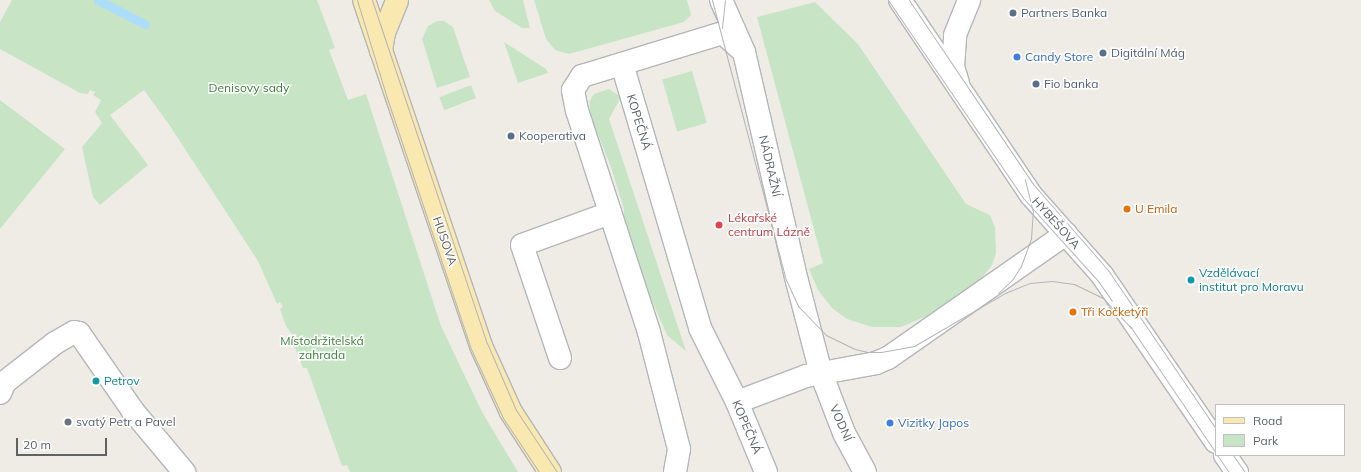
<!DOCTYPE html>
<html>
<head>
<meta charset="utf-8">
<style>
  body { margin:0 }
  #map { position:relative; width:1361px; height:472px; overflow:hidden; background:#efece6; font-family:Mulish,sans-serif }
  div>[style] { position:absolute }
  .green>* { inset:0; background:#c7e5c5; transform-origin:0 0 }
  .stream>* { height:9px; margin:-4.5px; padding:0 4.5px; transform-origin:4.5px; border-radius:4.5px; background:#acdef9 }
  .roads { filter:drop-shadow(1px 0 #b3b7ba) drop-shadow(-1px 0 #b3b7ba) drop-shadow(0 1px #b3b7ba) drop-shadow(0 -1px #b3b7ba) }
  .minor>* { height:22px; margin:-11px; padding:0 11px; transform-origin:11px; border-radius:11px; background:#fff }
  .major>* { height:22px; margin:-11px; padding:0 11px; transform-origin:11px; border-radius:11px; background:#fae8b1 }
  .tram>* { height:1px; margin:-0.5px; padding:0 0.5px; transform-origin:0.5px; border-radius:0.5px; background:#b4b5b6 }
  .dots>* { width:11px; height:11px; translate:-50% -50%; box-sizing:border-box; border:2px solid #fff; border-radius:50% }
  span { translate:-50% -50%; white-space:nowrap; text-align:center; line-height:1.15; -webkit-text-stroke:3px #fff; paint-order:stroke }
  .service-label { font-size:12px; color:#4e5e75 }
  .left { translate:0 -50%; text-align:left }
  .shop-label { font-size:12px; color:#366cbe }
  .park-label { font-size:12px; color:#3c803a }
  .street-label { font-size:12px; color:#5e6266 }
  .food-label { font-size:12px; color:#c56008 }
  .health-label { font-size:12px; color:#be3a42 }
  .culture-label { font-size:12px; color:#0d838f }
  .worship-label { font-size:12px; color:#5b616d }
  .legend { position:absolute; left:1215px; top:404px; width:130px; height:52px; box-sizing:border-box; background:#fff; border:1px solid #bfc0c2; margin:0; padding:5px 7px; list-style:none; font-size:12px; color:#5e6266 }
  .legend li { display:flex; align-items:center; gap:8px; height:20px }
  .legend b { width:20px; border:1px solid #bfc0c2 }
  .scale { position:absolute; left:16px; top:438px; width:91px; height:18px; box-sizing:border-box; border:2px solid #5e6266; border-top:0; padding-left:5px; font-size:12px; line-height:14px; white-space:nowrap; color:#5e6266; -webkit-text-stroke:3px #fff; paint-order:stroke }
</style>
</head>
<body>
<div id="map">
  <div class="green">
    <i style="clip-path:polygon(12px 0,317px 0,335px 48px,329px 50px,348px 100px,366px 94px,441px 326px,482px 412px,518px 472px,350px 472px,347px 465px,342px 466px,307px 368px,303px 368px,294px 345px,298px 342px,296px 335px,293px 336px,286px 326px,280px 309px,283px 307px,280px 302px,277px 304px,258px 261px,170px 126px,144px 90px,110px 115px,148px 165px,100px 205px,93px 197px,82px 147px,102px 123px,95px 112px,101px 100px,93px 95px,95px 92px,90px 90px,88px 94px,80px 93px,0 49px,0 22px)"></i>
    <i style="clip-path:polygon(489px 0,523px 0,530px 28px,522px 28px,495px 11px)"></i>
    <i style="clip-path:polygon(534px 0,687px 0,691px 15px,684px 22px,569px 54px,555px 50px,546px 39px)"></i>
    <i style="clip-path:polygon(815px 2px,858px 44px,966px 204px,990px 215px,995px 227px,996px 253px,992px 265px,981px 279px,929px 315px,901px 327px,872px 327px,847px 319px,832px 308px,818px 290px,809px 269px,823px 263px,757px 17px)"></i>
    <i style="clip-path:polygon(437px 21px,444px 21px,453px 27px,470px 77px,437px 88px,422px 39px,428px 26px)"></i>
    <i style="clip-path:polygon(504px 42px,546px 69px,548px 73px,518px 83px)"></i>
    <i style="left:692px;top:71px;width:54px;height:31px;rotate:74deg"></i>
    <i style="left:471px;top:85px;width:14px;height:34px;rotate:69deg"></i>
    <i style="clip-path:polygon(609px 89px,621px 97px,609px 119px,686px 351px,667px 335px,647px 290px,624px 218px,624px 209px,611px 167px,591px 117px,589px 102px,594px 94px)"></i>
    <i style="clip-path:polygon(0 100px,65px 149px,0 229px)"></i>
  </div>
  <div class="stream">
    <i style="left:98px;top:0;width:53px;rotate:27.1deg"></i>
  </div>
  <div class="roads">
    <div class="minor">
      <i style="left:721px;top:0;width:57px;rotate:66.1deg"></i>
      <i style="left:744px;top:52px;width:235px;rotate:77deg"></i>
      <i style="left:797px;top:281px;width:95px;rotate:75.4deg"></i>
      <i style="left:821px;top:373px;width:64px;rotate:69deg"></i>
      <i style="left:844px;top:433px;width:44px;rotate:61.7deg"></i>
      <i style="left:900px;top:0;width:235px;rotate:56.1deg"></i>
      <i style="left:1031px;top:195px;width:107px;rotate:48.4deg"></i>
      <i style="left:1102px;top:275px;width:202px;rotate:55.7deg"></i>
      <i style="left:622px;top:64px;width:275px;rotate:73.5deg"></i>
      <i style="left:700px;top:328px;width:83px;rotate:63.4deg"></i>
      <i style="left:737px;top:402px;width:76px;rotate:67.5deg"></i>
      <i style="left:958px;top:83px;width:17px;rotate:-107deg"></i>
      <i style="left:953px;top:67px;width:32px;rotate:-86deg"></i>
      <i style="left:955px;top:35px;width:38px;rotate:-68deg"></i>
      <i style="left:560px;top:358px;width:119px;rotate:-108.6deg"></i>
      <i style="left:522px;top:245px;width:94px;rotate:-20deg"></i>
      <i style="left:0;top:393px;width:12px;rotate:-66deg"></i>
      <i style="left:5px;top:382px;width:63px;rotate:-38deg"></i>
      <i style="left:55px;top:343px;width:22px;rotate:-30deg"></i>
      <i style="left:74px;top:332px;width:5px;rotate:11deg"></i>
      <i style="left:79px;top:333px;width:95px;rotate:55.3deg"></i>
      <i style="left:133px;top:411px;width:80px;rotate:50.1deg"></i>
      <i style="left:737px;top:402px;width:74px;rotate:-20.6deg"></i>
      <i style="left:806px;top:376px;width:71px;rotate:-10.5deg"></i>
      <i style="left:876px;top:363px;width:13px;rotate:-23deg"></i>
      <i style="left:888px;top:358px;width:217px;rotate:-34.9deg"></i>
      <i style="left:1225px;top:455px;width:21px;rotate:55deg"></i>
      <i style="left:675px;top:472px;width:23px;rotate:-80deg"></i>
      <i style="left:679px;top:449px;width:121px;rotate:-104.4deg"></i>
      <i style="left:649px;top:332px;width:232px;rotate:-108deg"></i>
      <i style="left:577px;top:111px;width:21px;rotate:-101deg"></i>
      <i style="left:573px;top:90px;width:17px;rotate:-57deg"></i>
      <i style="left:582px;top:76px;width:147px;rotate:-17deg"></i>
      <i style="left:723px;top:33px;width:28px;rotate:42deg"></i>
    </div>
    <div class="major">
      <i style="left:364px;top:0;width:365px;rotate:71.3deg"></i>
      <i style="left:481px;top:346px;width:72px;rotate:65.6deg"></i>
      <i style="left:511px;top:412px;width:72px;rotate:57deg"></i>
      <i style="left:381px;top:51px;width:18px;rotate:-81deg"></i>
      <i style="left:384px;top:33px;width:35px;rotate:-68deg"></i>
    </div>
  </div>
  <div class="tram">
    <i style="left:357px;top:0;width:99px;rotate:73deg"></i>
    <i style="left:386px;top:95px;width:268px;rotate:71.5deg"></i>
    <i style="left:471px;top:349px;width:76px;rotate:65.1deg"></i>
    <i style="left:503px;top:418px;width:65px;rotate:56.3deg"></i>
    <i style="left:372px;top:0;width:362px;rotate:71.5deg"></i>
    <i style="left:487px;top:343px;width:73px;rotate:66.6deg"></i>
    <i style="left:516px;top:410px;width:74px;rotate:56.5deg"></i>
    <i style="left:712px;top:0;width:290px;rotate:75.2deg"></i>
    <i style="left:786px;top:280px;width:29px;rotate:65deg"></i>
    <i style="left:798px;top:306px;width:40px;rotate:46deg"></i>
    <i style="left:826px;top:335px;width:32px;rotate:26deg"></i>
    <i style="left:855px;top:349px;width:13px;rotate:13deg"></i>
    <i style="left:868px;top:352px;width:13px"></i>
    <i style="left:881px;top:352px;width:34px;rotate:-10deg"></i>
    <i style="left:914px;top:346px;width:105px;rotate:-30.2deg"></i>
    <i style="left:1005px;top:293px;width:27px;rotate:-22deg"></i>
    <i style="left:1030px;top:283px;width:22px;rotate:-5deg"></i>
    <i style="left:1052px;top:281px;width:22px;rotate:8deg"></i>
    <i style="left:1074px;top:284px;width:32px;rotate:26deg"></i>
    <i style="left:1103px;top:298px;width:42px;rotate:46.9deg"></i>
    <i style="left:888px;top:0;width:241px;rotate:55.7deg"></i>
    <i style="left:1024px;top:199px;width:110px;rotate:47.9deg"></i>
    <i style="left:1098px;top:281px;width:24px;rotate:55deg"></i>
    <i style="left:909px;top:0;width:223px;rotate:56deg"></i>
    <i style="left:1034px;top:185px;width:113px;rotate:49deg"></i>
    <i style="left:1108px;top:270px;width:192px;rotate:55.8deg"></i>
    <i style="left:722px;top:28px;width:28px;rotate:-84deg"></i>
    <i style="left:998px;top:293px;width:19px;rotate:-43deg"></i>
    <i style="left:1012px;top:280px;width:17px;rotate:-57deg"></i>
    <i style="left:1021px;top:266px;width:30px;rotate:-70deg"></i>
    <i style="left:1031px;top:238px;width:26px;rotate:-86deg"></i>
    <i style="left:1033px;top:212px;width:34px;rotate:-104deg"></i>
    <i style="left:1130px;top:326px;width:153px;rotate:55.9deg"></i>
    <i style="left:1217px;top:455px;width:21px;rotate:55deg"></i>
    <i style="left:1233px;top:455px;width:21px;rotate:55deg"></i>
  </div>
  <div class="dots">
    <i style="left:1013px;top:13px;background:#5c6f8a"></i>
    <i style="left:1103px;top:53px;background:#5c6f8a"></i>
    <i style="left:1017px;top:57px;background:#3f7fe0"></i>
    <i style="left:1036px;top:84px;background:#5c6f8a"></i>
    <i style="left:511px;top:136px;background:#5c6f8a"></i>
    <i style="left:1127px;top:209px;background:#e8710a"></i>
    <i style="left:719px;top:225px;background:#e0444e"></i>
    <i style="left:1191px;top:280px;background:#0f9aa8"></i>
    <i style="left:1073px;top:312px;background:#e8710a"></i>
    <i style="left:96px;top:381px;background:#0f9aa8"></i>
    <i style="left:68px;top:422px;background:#6b7280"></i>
    <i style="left:890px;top:423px;background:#3f7fe0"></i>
  </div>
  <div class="service-label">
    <span class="left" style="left:1021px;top:13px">Partners Banka</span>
    <span class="left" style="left:1111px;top:53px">Digitální Mág</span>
    <span class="left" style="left:1044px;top:84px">Fio banka</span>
    <span class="left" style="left:519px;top:136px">Kooperativa</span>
  </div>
  <div class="shop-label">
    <span class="left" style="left:1025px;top:57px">Candy Store</span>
    <span class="left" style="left:898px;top:423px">Vizitky Japos</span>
  </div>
  <div class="park-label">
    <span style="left:249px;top:88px">Denisovy sady</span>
    <span style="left:322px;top:348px">Místodržitelská<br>zahrada</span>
  </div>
  <div class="street-label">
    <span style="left:639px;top:122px;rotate:73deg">KOPEČNÁ</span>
    <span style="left:770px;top:166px;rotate:77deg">NÁDRAŽNÍ</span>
    <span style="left:1056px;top:223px;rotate:48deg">HYBEŠOVA</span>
    <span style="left:445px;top:241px;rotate:71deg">HUSOVA</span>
    <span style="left:841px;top:423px;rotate:66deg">VODNÍ</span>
    <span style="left:747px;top:427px;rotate:67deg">KOPEČNÁ</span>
  </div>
  <div class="food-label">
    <span class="left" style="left:1135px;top:209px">U Emila</span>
    <span class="left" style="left:1081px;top:312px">Tři Kočketýři</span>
  </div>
  <div class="health-label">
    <span class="left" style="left:728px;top:225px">Lékařské<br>centrum Lázně</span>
  </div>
  <div class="culture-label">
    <span class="left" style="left:1199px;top:280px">Vzdělávací<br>institut pro Moravu</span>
    <span class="left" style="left:104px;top:381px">Petrov</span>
  </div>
  <div class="worship-label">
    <span class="left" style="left:76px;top:422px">svatý Petr a Pavel</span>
  </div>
  <ul class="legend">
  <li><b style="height:5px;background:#fae8b1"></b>Road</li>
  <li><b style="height:11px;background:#c7e5c5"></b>Park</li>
  </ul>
  <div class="scale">20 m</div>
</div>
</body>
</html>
